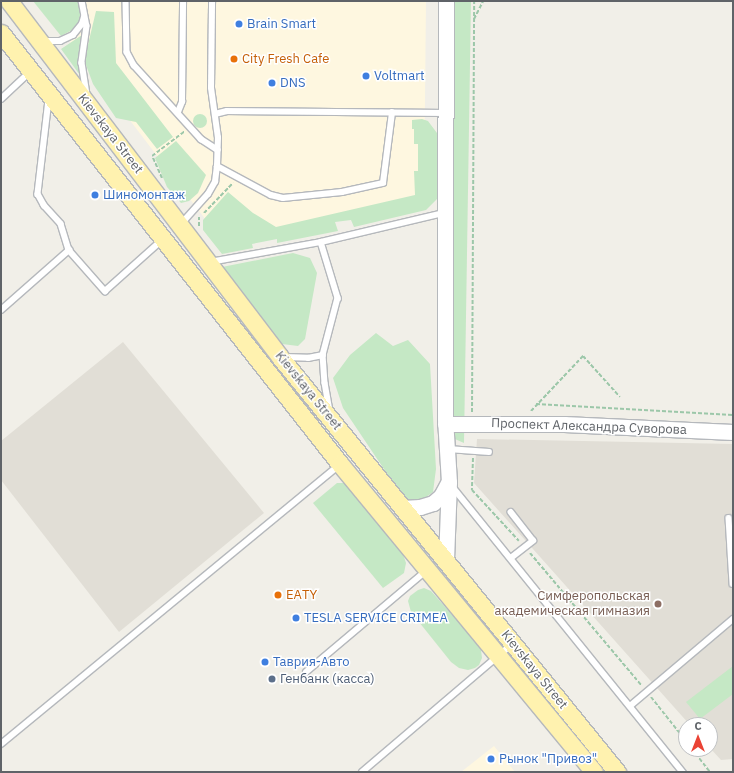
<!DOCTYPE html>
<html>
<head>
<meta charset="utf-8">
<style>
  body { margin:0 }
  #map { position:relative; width:734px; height:773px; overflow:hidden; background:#f1efe8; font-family:"IBM Plex Sans",sans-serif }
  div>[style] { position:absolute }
  .commercial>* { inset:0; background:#fef7e0 }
  .education>* { inset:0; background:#e1ded6 }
  .green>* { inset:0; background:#c5e8c5 }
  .round { border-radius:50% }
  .path>* { height:2px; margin-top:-1px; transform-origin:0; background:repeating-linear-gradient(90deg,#9cc7a9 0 4px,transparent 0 6px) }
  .roads { filter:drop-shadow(1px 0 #b5b8bc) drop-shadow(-1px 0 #b5b8bc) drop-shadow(0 1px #b5b8bc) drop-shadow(0 -1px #b5b8bc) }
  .lane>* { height:5.5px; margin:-2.75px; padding:0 2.75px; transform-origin:2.75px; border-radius:2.75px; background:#fff }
  .secondary>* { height:15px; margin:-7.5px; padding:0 7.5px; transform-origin:7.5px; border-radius:7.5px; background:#fff }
  .primary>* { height:17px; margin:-8.5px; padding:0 8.5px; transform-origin:8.5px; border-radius:8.5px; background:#fff2af }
  .dots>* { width:11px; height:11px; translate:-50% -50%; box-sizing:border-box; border:2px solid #fff; border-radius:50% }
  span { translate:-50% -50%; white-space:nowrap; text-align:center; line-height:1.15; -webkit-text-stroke:3px #fff; paint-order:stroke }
  .shop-label { font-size:13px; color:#366cbe }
  .left { translate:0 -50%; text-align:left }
  .food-label { font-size:13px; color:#c56008 }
  .street-label { font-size:13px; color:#5f6368 }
  .education-label { font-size:13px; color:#785e54 }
  .right { translate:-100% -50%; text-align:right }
  .service-label { font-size:13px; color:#4e5e75 }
  .frame { position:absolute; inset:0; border:2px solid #5f6368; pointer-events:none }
  .north { position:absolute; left:678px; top:717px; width:40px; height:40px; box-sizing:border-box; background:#fff; border:1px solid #bfc1c3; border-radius:50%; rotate:0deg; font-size:11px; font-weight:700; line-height:16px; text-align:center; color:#5f6368 }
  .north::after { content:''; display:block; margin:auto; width:14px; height:18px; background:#ea4335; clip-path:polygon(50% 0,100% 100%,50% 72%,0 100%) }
</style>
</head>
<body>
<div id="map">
  <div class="commercial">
    <i style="clip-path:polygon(39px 1px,426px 1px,424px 199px,225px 245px)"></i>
    <i style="clip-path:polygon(494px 746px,515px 772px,461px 772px)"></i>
  </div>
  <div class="education">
    <i style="clip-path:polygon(123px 342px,264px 513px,119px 632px,1px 480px,1px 441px)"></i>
    <i style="clip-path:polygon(477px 439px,733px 444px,733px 759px,721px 760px,710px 748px,710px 725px,690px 725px,474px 483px)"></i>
  </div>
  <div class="green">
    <i style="clip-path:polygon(33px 1px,78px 1px,82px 13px,79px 23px,74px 29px,61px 36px)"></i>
    <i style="clip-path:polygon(450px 1px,471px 1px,464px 443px,448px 436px)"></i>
    <i style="clip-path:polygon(96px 11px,114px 12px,116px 63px,173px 137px,157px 149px,136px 122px,116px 118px,93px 84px,86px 65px,86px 53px)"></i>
    <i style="clip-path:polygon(82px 35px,79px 56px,82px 78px,61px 49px)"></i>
    <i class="round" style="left:193px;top:114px;width:14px;height:14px"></i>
    <i style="clip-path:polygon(422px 119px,428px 121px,437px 133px,437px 199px,426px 210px,354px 227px,351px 220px,335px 222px,338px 231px,277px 243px,277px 239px,252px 244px,253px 248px,222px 254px,203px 230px,203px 220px,228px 192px,253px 213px,276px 227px,415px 195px,414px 171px,418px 171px,418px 144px,414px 144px,414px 129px,412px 129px,412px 120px)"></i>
    <i style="clip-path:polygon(176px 141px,206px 175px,198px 193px,189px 201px,181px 203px,167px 187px,155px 158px)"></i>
    <i style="clip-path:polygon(293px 253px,310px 258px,317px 273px,305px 339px,298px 346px,282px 344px,222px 267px)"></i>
    <i style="clip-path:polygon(376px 333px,393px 346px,408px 340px,430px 364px,436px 469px,433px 492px,422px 500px,406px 502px,343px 408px,333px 378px,350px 355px)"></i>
    <i style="clip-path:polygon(337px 483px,345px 483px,402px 551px,406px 563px,404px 573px,383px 588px,313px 503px)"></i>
    <i style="clip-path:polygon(424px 588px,431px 591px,478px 644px,481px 650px,482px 658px,479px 665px,475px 668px,468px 670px,459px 668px,451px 662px,411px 612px,408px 601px,410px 596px,418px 590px)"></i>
    <i style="clip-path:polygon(733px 666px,733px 694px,700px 719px,686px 702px)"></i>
  </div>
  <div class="path">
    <i style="left:474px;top:19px;width:20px;rotate:-63deg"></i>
    <i style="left:162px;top:178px;width:24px;rotate:-114deg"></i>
    <i style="left:152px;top:156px;width:41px;rotate:-37.1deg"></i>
    <i style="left:204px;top:213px;width:42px;rotate:-46deg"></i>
    <i style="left:199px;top:226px;width:9px;rotate:-90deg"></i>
    <i style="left:536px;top:404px;width:197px;rotate:3.2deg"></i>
    <i style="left:531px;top:411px;width:76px;rotate:-46.6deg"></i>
    <i style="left:583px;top:356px;width:55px;rotate:47.9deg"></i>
    <i style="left:472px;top:412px;width:411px;rotate:-89.7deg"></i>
    <i style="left:473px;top:458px;width:32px;rotate:92deg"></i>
    <i style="left:472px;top:490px;width:69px;rotate:47.3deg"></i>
    <i style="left:530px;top:553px;width:174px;rotate:49.9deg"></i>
    <i style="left:651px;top:697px;width:56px;rotate:51.5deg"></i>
    <i style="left:692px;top:749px;width:29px;rotate:52deg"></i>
  </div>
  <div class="roads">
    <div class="lane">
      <i style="left:82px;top:1px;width:25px;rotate:79deg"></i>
      <i style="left:87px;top:26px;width:37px;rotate:98deg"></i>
      <i style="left:82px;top:63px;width:32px;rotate:81deg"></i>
      <i style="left:126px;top:1px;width:51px;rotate:88.9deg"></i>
      <i style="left:127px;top:52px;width:15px;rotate:62deg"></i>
      <i style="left:134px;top:65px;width:100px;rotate:47.8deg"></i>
      <i style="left:201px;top:139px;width:20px;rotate:33deg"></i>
      <i style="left:44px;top:41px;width:16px"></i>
      <i style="left:60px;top:41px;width:14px;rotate:-25deg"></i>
      <i style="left:73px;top:35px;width:14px;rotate:-51deg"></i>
      <i style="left:82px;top:24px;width:7px;rotate:-74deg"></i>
      <i style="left:1px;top:99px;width:40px;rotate:-43deg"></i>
      <i style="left:49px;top:100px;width:95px;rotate:96.7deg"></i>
      <i style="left:38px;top:194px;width:13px;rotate:61deg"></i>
      <i style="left:44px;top:205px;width:25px;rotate:48deg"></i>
      <i style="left:61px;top:224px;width:27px;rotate:73deg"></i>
      <i style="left:69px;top:250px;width:55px;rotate:48.7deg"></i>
      <i style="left:105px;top:291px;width:76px;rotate:-41.8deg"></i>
      <i style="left:178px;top:112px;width:11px;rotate:-68deg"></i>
      <i style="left:182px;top:102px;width:101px;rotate:-89.4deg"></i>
      <i style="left:215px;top:114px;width:12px;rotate:-14deg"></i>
      <i style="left:227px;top:111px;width:217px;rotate:0.5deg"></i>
      <i style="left:217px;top:166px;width:61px;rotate:28.2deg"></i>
      <i style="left:271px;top:195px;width:12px;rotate:14deg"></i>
      <i style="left:283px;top:198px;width:59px;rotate:-5.8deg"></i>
      <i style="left:342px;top:192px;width:42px;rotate:-12.4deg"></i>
      <i style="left:383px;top:183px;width:71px;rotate:-82.7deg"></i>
      <i style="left:181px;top:224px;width:40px;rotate:-48deg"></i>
      <i style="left:208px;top:194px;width:14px;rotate:-60deg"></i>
      <i style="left:215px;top:182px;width:16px;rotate:-83deg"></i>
      <i style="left:217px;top:166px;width:28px;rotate:-88deg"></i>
      <i style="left:218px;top:138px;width:50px;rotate:-98deg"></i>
      <i style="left:211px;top:88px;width:87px;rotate:-89.3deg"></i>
      <i style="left:321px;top:242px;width:59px;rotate:73.1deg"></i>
      <i style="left:338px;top:298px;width:59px;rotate:104.7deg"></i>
      <i style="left:323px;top:355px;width:28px;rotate:86deg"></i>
      <i style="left:325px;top:383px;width:27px;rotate:80deg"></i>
      <i style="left:210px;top:262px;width:113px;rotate:-10.2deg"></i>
      <i style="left:321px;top:242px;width:126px;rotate:-13.3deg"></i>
      <i style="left:1px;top:310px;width:91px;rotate:-41.4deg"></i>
      <i style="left:285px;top:357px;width:23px;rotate:2deg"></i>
      <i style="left:308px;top:358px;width:15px;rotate:-11deg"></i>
      <i style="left:448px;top:449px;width:41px;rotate:4.2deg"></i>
      <i style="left:452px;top:486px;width:368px;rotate:51.1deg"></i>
      <i style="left:729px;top:518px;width:66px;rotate:86.5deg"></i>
      <i style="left:511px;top:558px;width:28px;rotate:-38deg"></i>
      <i style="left:533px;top:541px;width:36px;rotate:-128deg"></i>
      <i style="left:306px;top:672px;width:157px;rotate:-40.1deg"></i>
      <i style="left:630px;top:706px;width:135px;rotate:-40.2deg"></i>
      <i style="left:1px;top:744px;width:437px;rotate:-39.5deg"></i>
      <i style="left:362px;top:772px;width:196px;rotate:-40.4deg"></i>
    </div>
    <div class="secondary">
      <i style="left:445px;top:424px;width:119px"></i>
      <i style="left:564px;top:424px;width:169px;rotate:2.7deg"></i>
      <i style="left:402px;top:508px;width:18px;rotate:-3deg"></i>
      <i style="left:420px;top:507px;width:14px;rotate:-17deg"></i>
      <i style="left:433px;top:503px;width:11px;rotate:-41deg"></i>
      <i style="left:441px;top:496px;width:15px;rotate:-62deg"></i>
      <i style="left:446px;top:560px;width:78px;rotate:-87.8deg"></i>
      <i style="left:449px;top:482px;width:64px;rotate:-93.6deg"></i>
      <i style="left:445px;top:418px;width:417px;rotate:-89.9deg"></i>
    </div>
    <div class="primary">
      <i style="left:9px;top:1px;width:447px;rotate:52.7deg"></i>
      <i style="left:280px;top:357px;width:535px;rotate:50.92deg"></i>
      <i style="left:1px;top:33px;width:548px;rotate:51.81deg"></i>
      <i style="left:340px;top:464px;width:399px;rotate:50.5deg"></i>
    </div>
  </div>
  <div class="dots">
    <i style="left:239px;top:24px;background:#3f7fe0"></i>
    <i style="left:234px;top:59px;background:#e8710a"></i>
    <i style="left:366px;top:76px;background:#3f7fe0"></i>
    <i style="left:272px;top:83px;background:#3f7fe0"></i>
    <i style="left:95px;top:195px;background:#3f7fe0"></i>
    <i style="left:278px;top:595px;background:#e8710a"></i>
    <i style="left:658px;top:604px;background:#8d6e63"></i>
    <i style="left:296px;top:618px;background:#3f7fe0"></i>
    <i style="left:265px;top:662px;background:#3f7fe0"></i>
    <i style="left:272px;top:679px;background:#5c6f8a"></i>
    <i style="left:491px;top:759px;background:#3f7fe0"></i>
  </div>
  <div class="shop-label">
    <span class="left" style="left:247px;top:24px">Brain Smart</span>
    <span class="left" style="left:374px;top:76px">Voltmart</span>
    <span class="left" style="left:280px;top:83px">DNS</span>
    <span class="left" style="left:103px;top:195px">Шиномонтаж</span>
    <span class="left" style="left:304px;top:618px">TESLA SERVICE CRIMEA</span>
    <span class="left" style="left:273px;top:662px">Таврия-Авто</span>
    <span class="left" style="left:499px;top:759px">Рынок "Привоз"</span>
  </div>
  <div class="food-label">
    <span class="left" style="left:242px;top:59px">City Fresh Cafe</span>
    <span class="left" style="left:286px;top:595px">EАTY</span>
  </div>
  <div class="street-label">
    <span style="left:110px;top:134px;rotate:52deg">Kievskaya Street</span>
    <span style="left:308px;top:391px;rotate:51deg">Kievskaya Street</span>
    <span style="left:589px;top:427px;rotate:2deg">Проспект Александра Суворова</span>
    <span style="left:534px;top:670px;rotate:51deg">Kievskaya Street</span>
  </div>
  <div class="education-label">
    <span class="right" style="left:650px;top:604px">Симферопольская<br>академическая гимназия</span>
  </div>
  <div class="service-label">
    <span class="left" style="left:280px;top:679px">Генбанк (касса)</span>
  </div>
  <div class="frame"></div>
  <div class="north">С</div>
</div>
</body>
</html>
